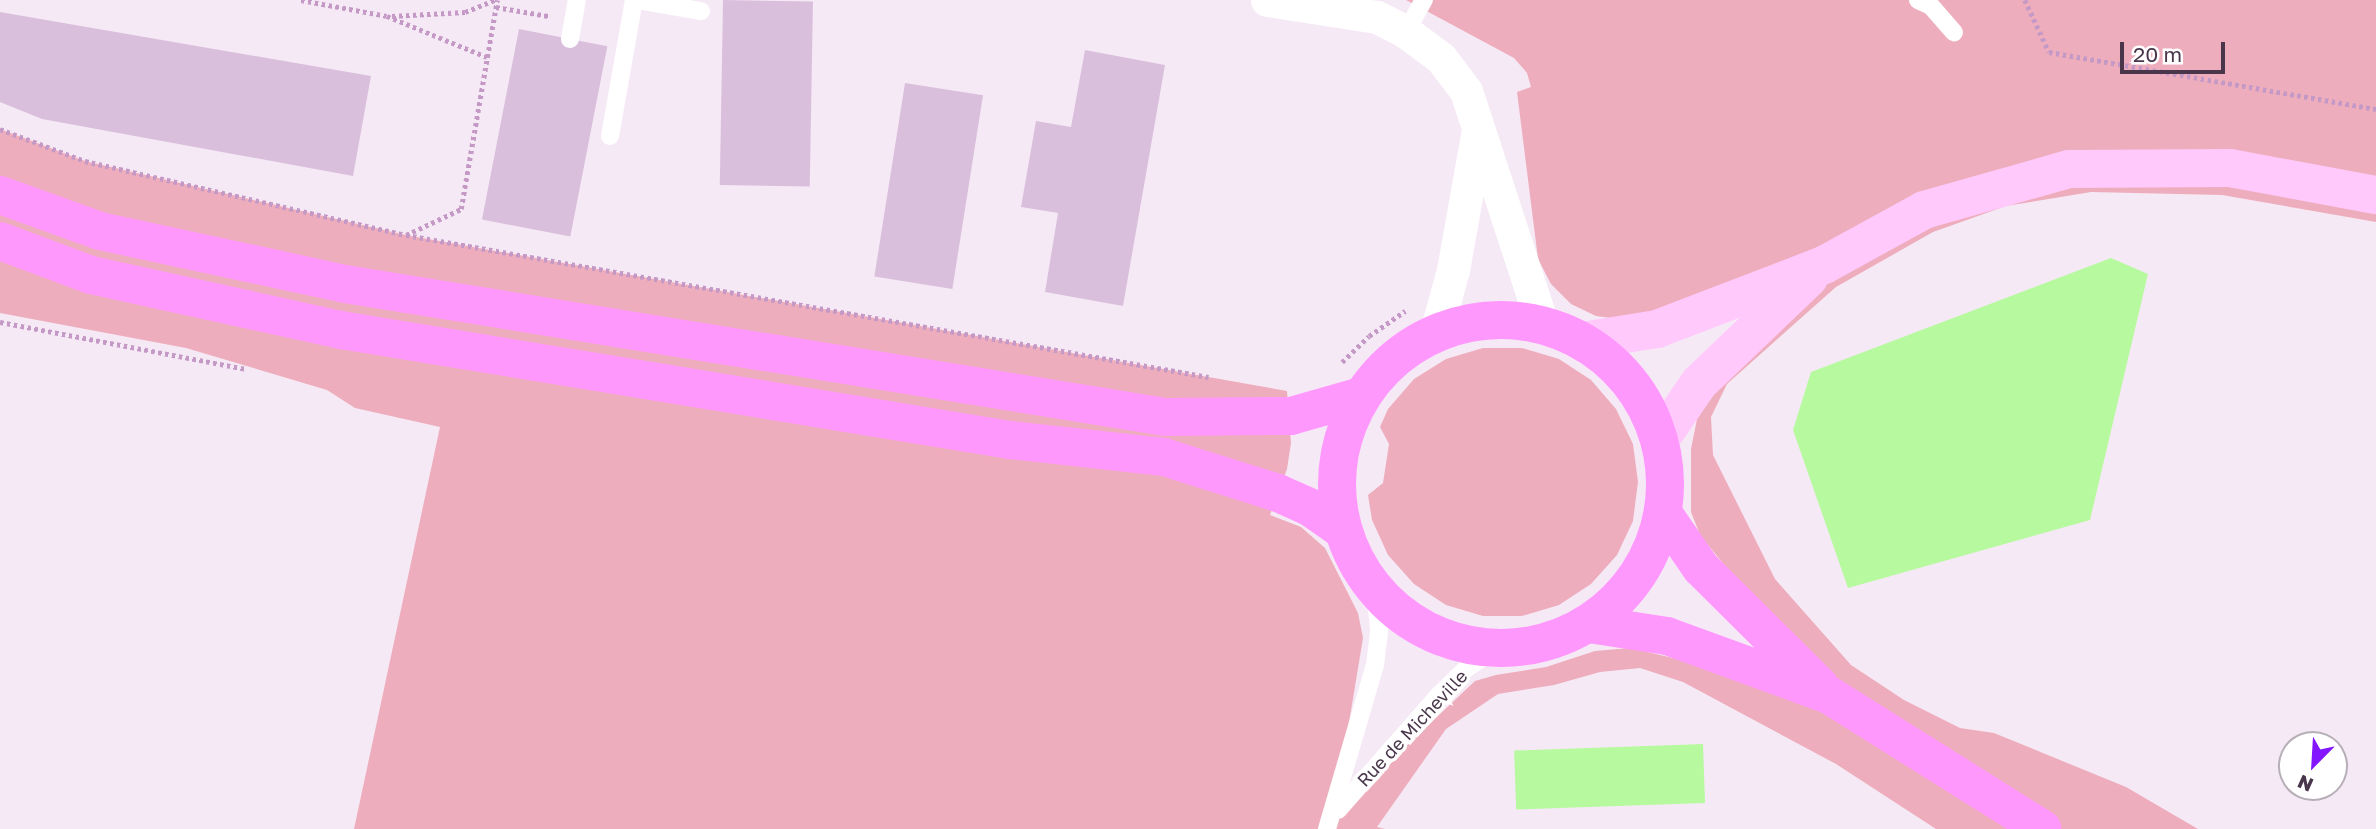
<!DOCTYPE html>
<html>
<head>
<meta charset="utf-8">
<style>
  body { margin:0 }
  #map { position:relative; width:2376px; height:829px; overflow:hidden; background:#f6e9f6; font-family:"Golos Text",sans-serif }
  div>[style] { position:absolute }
  .green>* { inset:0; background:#eeadbc }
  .water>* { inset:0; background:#b7f99f; transform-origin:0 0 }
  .building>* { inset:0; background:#dabfdc; transform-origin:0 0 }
  .path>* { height:4.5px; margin-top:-2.25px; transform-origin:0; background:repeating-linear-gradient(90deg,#c599c6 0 3.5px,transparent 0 7px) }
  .service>* { height:18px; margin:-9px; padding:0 9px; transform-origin:9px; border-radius:9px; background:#fff }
  .minor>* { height:33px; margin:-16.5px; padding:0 16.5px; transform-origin:16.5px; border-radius:16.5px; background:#fff }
  .secondary>* { height:38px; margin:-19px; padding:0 19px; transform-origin:19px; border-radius:19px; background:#ffc9fb }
  .primary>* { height:38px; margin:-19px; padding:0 19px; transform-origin:19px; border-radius:19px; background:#ff98fc }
  .primary>.ring { margin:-19px; padding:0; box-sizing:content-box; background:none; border:38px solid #ff98fc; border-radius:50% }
  span { translate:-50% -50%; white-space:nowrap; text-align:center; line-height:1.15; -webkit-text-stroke:7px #fff; paint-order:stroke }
  .street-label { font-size:18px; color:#49364b }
  .north { position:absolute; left:2278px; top:731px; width:70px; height:70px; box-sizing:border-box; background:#fff; border:2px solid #b6afb7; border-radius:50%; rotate:204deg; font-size:19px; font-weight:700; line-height:28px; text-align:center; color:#49364b }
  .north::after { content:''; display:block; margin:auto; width:24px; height:32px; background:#8316ff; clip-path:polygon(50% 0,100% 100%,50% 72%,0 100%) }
  .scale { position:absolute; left:2120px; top:42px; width:105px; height:32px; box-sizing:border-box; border:4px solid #49364b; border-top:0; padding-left:9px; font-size:21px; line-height:24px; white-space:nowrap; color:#49364b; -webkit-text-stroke:5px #fff; paint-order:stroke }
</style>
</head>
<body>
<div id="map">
  <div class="green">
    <i style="clip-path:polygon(1406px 0,2376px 0,2376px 222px,2222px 195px,2091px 192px,2006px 206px,1933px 232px,1836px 287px,1727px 384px,1711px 417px,1713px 455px,1775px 579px,1851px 665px,1904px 700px,1960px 728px,1994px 733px,2126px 787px,2198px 829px,1936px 829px,1836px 764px,1683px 682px,1640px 668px,1600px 672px,1554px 685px,1498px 694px,1446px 729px,1377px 827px,1385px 829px,354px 829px,440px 427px,355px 408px,327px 390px,186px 348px,0 313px,0 129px,85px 161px,406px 235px,1287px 391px,1291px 443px,1287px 469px,1270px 515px,1301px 527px,1325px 548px,1358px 613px,1363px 638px,1334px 814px,1475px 681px,1496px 675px,1546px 667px,1595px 651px,1630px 648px,1828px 694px,1700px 535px,1691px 512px,1691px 449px,1697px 419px,1711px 392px,1822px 266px,1625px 320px,1596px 316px,1571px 304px,1551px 284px,1538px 259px,1517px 92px,1531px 87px,1527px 73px,1514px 58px)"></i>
    <i style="clip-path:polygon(1483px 348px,1522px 348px,1559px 359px,1591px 380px,1616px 409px,1633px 444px,1638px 482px,1633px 521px,1617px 555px,1591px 584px,1559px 605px,1522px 616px,1483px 616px,1446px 605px,1414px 584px,1388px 555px,1372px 520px,1368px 495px,1383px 483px,1389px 444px,1380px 427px,1388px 409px,1414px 379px,1446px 359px)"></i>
  </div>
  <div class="water">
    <i style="clip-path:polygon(2111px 258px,2148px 274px,2090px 520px,1848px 588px,1793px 430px,1811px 372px)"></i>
    <i style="left:1703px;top:744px;width:59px;height:189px;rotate:88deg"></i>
  </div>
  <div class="building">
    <i style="left:723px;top:0;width:90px;height:185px;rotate:1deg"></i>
    <i style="clip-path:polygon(0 12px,371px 76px,353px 176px,42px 119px,0 102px)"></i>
    <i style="left:519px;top:29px;width:90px;height:194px;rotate:11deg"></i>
    <i style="clip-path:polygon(1085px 50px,1165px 65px,1123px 306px,1045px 292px,1058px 213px,1021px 207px,1036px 121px,1071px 127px)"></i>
    <i style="left:905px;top:83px;width:79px;height:196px;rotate:9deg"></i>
  </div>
  <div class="path">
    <i style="left:301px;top:0;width:87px;rotate:10.5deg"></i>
    <i style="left:387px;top:16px;width:108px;rotate:22.3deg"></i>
    <i style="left:2025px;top:0;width:57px;rotate:65.2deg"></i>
    <i style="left:2049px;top:52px;width:332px;rotate:9.9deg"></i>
    <i style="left:496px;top:7px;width:53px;rotate:9.8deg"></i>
    <i style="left:392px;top:16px;width:73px;rotate:-3.1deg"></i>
    <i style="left:465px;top:12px;width:32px;rotate:-22deg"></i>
    <i style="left:0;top:129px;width:91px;rotate:20.6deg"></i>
    <i style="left:85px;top:161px;width:329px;rotate:13deg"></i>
    <i style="left:406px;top:235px;width:815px;rotate:10.03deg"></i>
    <i style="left:406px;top:235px;width:61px;rotate:-25.3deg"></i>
    <i style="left:461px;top:209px;width:212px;rotate:-80.2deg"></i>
    <i style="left:0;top:322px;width:250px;rotate:10.8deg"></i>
    <i style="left:1342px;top:362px;width:37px;rotate:-44deg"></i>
    <i style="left:1369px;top:336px;width:44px;rotate:-34.8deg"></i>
  </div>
  <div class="service">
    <i style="left:637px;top:0;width:65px;rotate:9.8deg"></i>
    <i style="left:1918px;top:0;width:14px;rotate:25deg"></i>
    <i style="left:1931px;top:6px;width:35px;rotate:49deg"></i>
    <i style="left:1406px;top:32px;width:37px;rotate:-61deg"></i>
    <i style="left:570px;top:39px;width:40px;rotate:-80deg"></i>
    <i style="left:610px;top:136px;width:138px;rotate:-80deg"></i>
    <i style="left:1338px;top:810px;width:154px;rotate:-48.7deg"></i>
    <i style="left:1440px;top:694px;width:37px;rotate:-44deg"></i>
    <i style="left:1467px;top:668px;width:35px;rotate:-33deg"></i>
    <i style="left:1327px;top:829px;width:171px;rotate:-73.7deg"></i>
    <i style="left:1375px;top:665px;width:35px;rotate:-83deg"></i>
    <i style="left:1379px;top:630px;width:38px;rotate:-95deg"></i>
  </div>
  <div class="minor">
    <i style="left:1267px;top:0;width:111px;rotate:8.8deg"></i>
    <i style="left:1377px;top:17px;width:33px;rotate:27deg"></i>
    <i style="left:1406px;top:32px;width:44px;rotate:36.6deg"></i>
    <i style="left:1441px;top:58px;width:41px;rotate:52.9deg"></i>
    <i style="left:1466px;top:91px;width:245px;rotate:71.9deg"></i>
    <i style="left:1436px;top:332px;width:64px;rotate:-74.7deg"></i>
    <i style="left:1453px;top:270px;width:142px;rotate:-79.9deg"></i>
  </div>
  <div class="secondary">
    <i style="left:1582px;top:341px;width:76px;rotate:-9.1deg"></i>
    <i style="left:1657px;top:329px;width:179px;rotate:-21deg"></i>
    <i style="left:1824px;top:265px;width:114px;rotate:-28.8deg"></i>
    <i style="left:1924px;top:210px;width:151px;rotate:-15.8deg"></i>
    <i style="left:2069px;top:169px;width:161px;rotate:-0.4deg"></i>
    <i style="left:2230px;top:168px;width:148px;rotate:10.5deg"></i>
    <i style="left:1660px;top:440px;width:69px;rotate:-55.6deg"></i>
    <i style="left:1699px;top:383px;width:152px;rotate:-43.7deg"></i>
  </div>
  <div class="primary">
    <i style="left:0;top:195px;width:106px;rotate:19.8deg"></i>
    <i style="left:100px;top:231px;width:251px;rotate:12.2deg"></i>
    <i style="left:345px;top:284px;width:831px;rotate:9.21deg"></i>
    <i style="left:1165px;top:417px;width:126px;rotate:-0.5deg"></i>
    <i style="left:1291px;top:416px;width:73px;rotate:-15.9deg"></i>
    <i style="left:0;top:241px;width:97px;rotate:20.5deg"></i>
    <i style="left:91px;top:275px;width:256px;rotate:12.4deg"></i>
    <i style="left:341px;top:330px;width:678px;rotate:9.34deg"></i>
    <i style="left:1010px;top:440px;width:155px;rotate:6.3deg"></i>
    <i style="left:1164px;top:457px;width:120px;rotate:17.5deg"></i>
    <i style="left:1278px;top:493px;width:36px;rotate:24deg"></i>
    <i style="left:1311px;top:508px;width:38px;rotate:35deg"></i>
    <i class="ring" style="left:1337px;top:320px;width:290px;height:290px"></i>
    <i style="left:1663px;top:513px;width:67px;rotate:55.4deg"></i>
    <i style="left:1701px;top:568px;width:168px;rotate:44.8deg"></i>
    <i style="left:1589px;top:624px;width:79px;rotate:8.7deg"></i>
    <i style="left:1667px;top:636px;width:172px;rotate:20deg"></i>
    <i style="left:1829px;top:695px;width:252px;rotate:32.1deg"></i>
  </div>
  <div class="street-label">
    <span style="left:1412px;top:728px;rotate:-47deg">Rue de Micheville</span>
  </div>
  <div class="north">N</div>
  <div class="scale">20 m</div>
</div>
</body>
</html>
